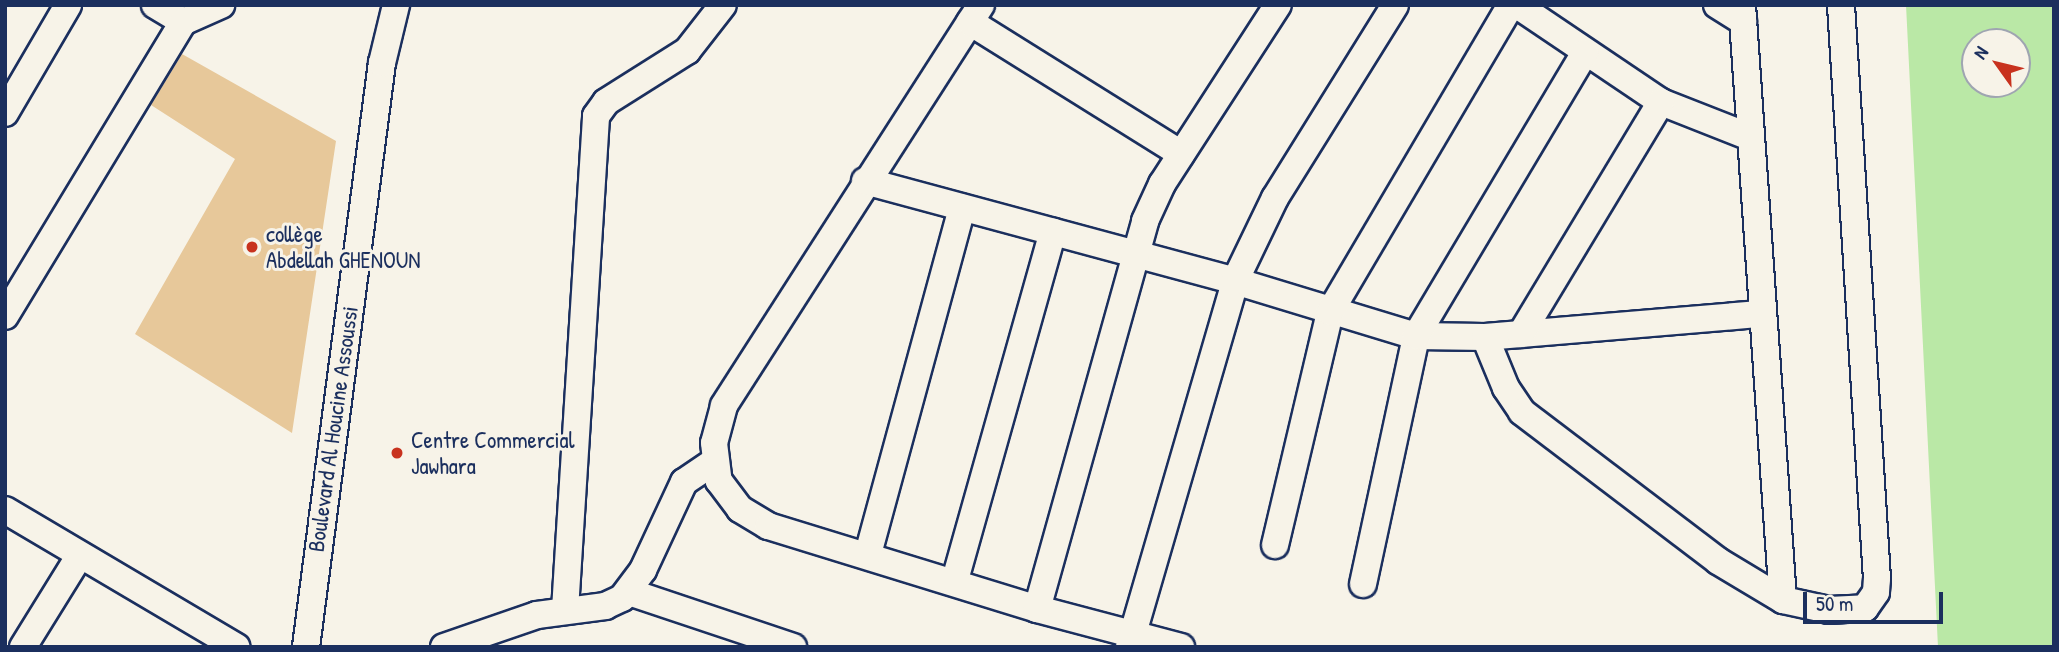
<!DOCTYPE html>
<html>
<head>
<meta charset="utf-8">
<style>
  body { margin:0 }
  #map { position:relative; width:2059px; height:652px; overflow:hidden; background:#f7f3e8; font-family:"Patrick Hand",sans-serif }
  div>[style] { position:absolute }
  .green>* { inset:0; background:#bae8a6 }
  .building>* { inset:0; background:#e7c89a }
  .roads { filter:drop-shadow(2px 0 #1b2f5e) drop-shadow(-2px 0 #1b2f5e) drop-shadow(0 2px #1b2f5e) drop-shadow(0 -2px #1b2f5e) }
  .minor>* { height:26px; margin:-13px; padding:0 13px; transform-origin:13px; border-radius:13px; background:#f7f3e8 }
  .dots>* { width:19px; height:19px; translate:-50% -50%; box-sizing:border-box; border:4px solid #f7f3e8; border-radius:50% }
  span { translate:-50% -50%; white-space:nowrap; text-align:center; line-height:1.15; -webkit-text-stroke:6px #f7f3e8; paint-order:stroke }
  .poi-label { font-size:23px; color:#1b2f5e }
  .left { translate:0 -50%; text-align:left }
  .street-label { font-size:23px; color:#1b2f5e }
  .frame { position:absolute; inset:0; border:7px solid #1b2f5e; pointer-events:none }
  .north { position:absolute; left:1961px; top:28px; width:70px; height:70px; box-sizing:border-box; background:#f7f3e8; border:2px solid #9fa5b1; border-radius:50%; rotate:304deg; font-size:19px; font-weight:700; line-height:28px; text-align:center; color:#1b2f5e }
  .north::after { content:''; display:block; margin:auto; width:24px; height:32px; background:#c8321e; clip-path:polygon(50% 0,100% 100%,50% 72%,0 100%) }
  .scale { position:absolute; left:1803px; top:592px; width:140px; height:32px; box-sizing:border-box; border:4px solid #1b2f5e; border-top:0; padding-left:9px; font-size:21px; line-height:24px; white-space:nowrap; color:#1b2f5e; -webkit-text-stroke:5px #f7f3e8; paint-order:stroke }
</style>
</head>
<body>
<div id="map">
  <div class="green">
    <i style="clip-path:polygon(evenodd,1906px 5px,2054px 5px,2054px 647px,1938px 647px,1906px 5px,1975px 42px,2017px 42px,2017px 84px,1975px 84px,1975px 42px)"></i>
  </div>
  <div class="building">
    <i style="clip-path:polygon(182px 54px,336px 141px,292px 433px,135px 334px,235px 159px,151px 105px)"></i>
  </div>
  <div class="roads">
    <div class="minor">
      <i style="left:155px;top:5px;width:33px;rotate:31deg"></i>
      <i style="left:981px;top:5px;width:476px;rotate:122.7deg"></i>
      <i style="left:724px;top:406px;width:38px;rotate:105deg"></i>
      <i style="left:714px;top:443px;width:38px;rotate:83deg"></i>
      <i style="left:719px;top:481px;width:35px;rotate:53deg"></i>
      <i style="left:740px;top:509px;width:33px;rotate:31deg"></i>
      <i style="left:768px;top:526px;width:282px;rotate:17.1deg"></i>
      <i style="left:1037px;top:609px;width:149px;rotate:14.8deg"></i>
      <i style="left:1517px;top:5px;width:174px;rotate:34deg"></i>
      <i style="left:1661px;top:102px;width:96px;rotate:21.5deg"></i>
      <i style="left:1717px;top:5px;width:31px;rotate:32deg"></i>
      <i style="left:1742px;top:5px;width:596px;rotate:86.06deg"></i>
      <i style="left:970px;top:22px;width:249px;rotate:32deg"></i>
      <i style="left:5px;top:113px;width:125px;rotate:-59.7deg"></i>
      <i style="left:865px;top:181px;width:383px;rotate:15.1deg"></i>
      <i style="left:1235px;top:281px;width:189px;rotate:16.9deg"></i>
      <i style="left:1416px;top:336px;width:69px;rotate:0.8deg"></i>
      <i style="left:1485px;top:337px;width:276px;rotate:-4.8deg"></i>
      <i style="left:5px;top:316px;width:344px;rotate:-58.8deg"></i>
      <i style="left:183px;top:22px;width:42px;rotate:-24.1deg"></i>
      <i style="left:1521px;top:334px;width:271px;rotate:-58.9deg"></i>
      <i style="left:1485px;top:337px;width:55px;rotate:67.6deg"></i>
      <i style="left:1506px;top:388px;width:29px;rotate:56deg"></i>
      <i style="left:1522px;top:412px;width:246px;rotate:37.2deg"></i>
      <i style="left:1718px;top:561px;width:76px;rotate:31deg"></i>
      <i style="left:1783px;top:600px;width:47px;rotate:12.3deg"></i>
      <i style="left:1829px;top:610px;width:36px;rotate:-3deg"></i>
      <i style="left:1865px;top:608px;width:19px;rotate:-55deg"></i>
      <i style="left:1876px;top:592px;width:13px;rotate:-86deg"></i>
      <i style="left:1877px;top:579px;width:575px;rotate:-93.59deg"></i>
      <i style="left:5px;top:510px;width:269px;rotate:30.6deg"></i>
      <i style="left:1275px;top:545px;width:239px;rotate:-76.7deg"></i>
      <i style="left:1330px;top:312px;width:356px;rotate:-59.5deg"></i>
      <i style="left:868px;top:554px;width:359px;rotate:-74.8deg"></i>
      <i style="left:955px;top:580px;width:362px;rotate:-74.3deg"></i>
      <i style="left:1363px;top:584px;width:254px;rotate:-77.9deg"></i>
      <i style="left:1416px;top:336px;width:330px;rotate:-59.2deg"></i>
      <i style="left:629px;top:592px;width:173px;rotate:18.5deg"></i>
      <i style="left:1037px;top:609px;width:403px;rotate:-74.4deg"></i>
      <i style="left:1145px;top:221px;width:41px;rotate:-65.3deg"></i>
      <i style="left:1162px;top:184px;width:213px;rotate:-57.1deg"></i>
      <i style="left:565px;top:610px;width:495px;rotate:-86.4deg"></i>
      <i style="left:596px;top:116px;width:17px;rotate:-54deg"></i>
      <i style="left:606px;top:102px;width:96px;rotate:-32.2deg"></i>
      <i style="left:687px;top:51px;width:58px;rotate:-52deg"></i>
      <i style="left:23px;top:647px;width:108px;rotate:-58.2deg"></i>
      <i style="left:306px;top:647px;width:589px;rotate:-82.59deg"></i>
      <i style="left:382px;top:63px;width:60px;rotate:-76.4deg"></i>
      <i style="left:444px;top:647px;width:98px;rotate:-19deg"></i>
      <i style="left:537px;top:615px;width:69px;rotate:-7.5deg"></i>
      <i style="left:605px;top:606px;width:19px;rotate:-25deg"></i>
      <i style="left:622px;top:598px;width:35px;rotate:-53deg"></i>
      <i style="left:643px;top:570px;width:97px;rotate:-65deg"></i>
      <i style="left:684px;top:482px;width:36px;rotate:-34deg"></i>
      <i style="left:1129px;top:647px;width:381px;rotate:-73.8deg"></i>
      <i style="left:1235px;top:281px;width:92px;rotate:-64.3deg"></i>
      <i style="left:1275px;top:198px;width:227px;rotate:-58.1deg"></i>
    </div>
  </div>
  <div class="dots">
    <i style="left:252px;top:247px;background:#c8321e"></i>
    <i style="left:397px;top:453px;background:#c8321e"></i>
  </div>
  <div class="poi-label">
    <span class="left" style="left:266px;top:247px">collège<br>Abdellah GHENOUN</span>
    <span class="left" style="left:411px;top:453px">Centre Commercial<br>Jawhara</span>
  </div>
  <div class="street-label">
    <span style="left:333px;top:429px;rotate:-82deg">Boulevard Al Houcine Assoussi</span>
  </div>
  <div class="frame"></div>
  <div class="north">N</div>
  <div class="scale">50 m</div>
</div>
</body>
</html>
